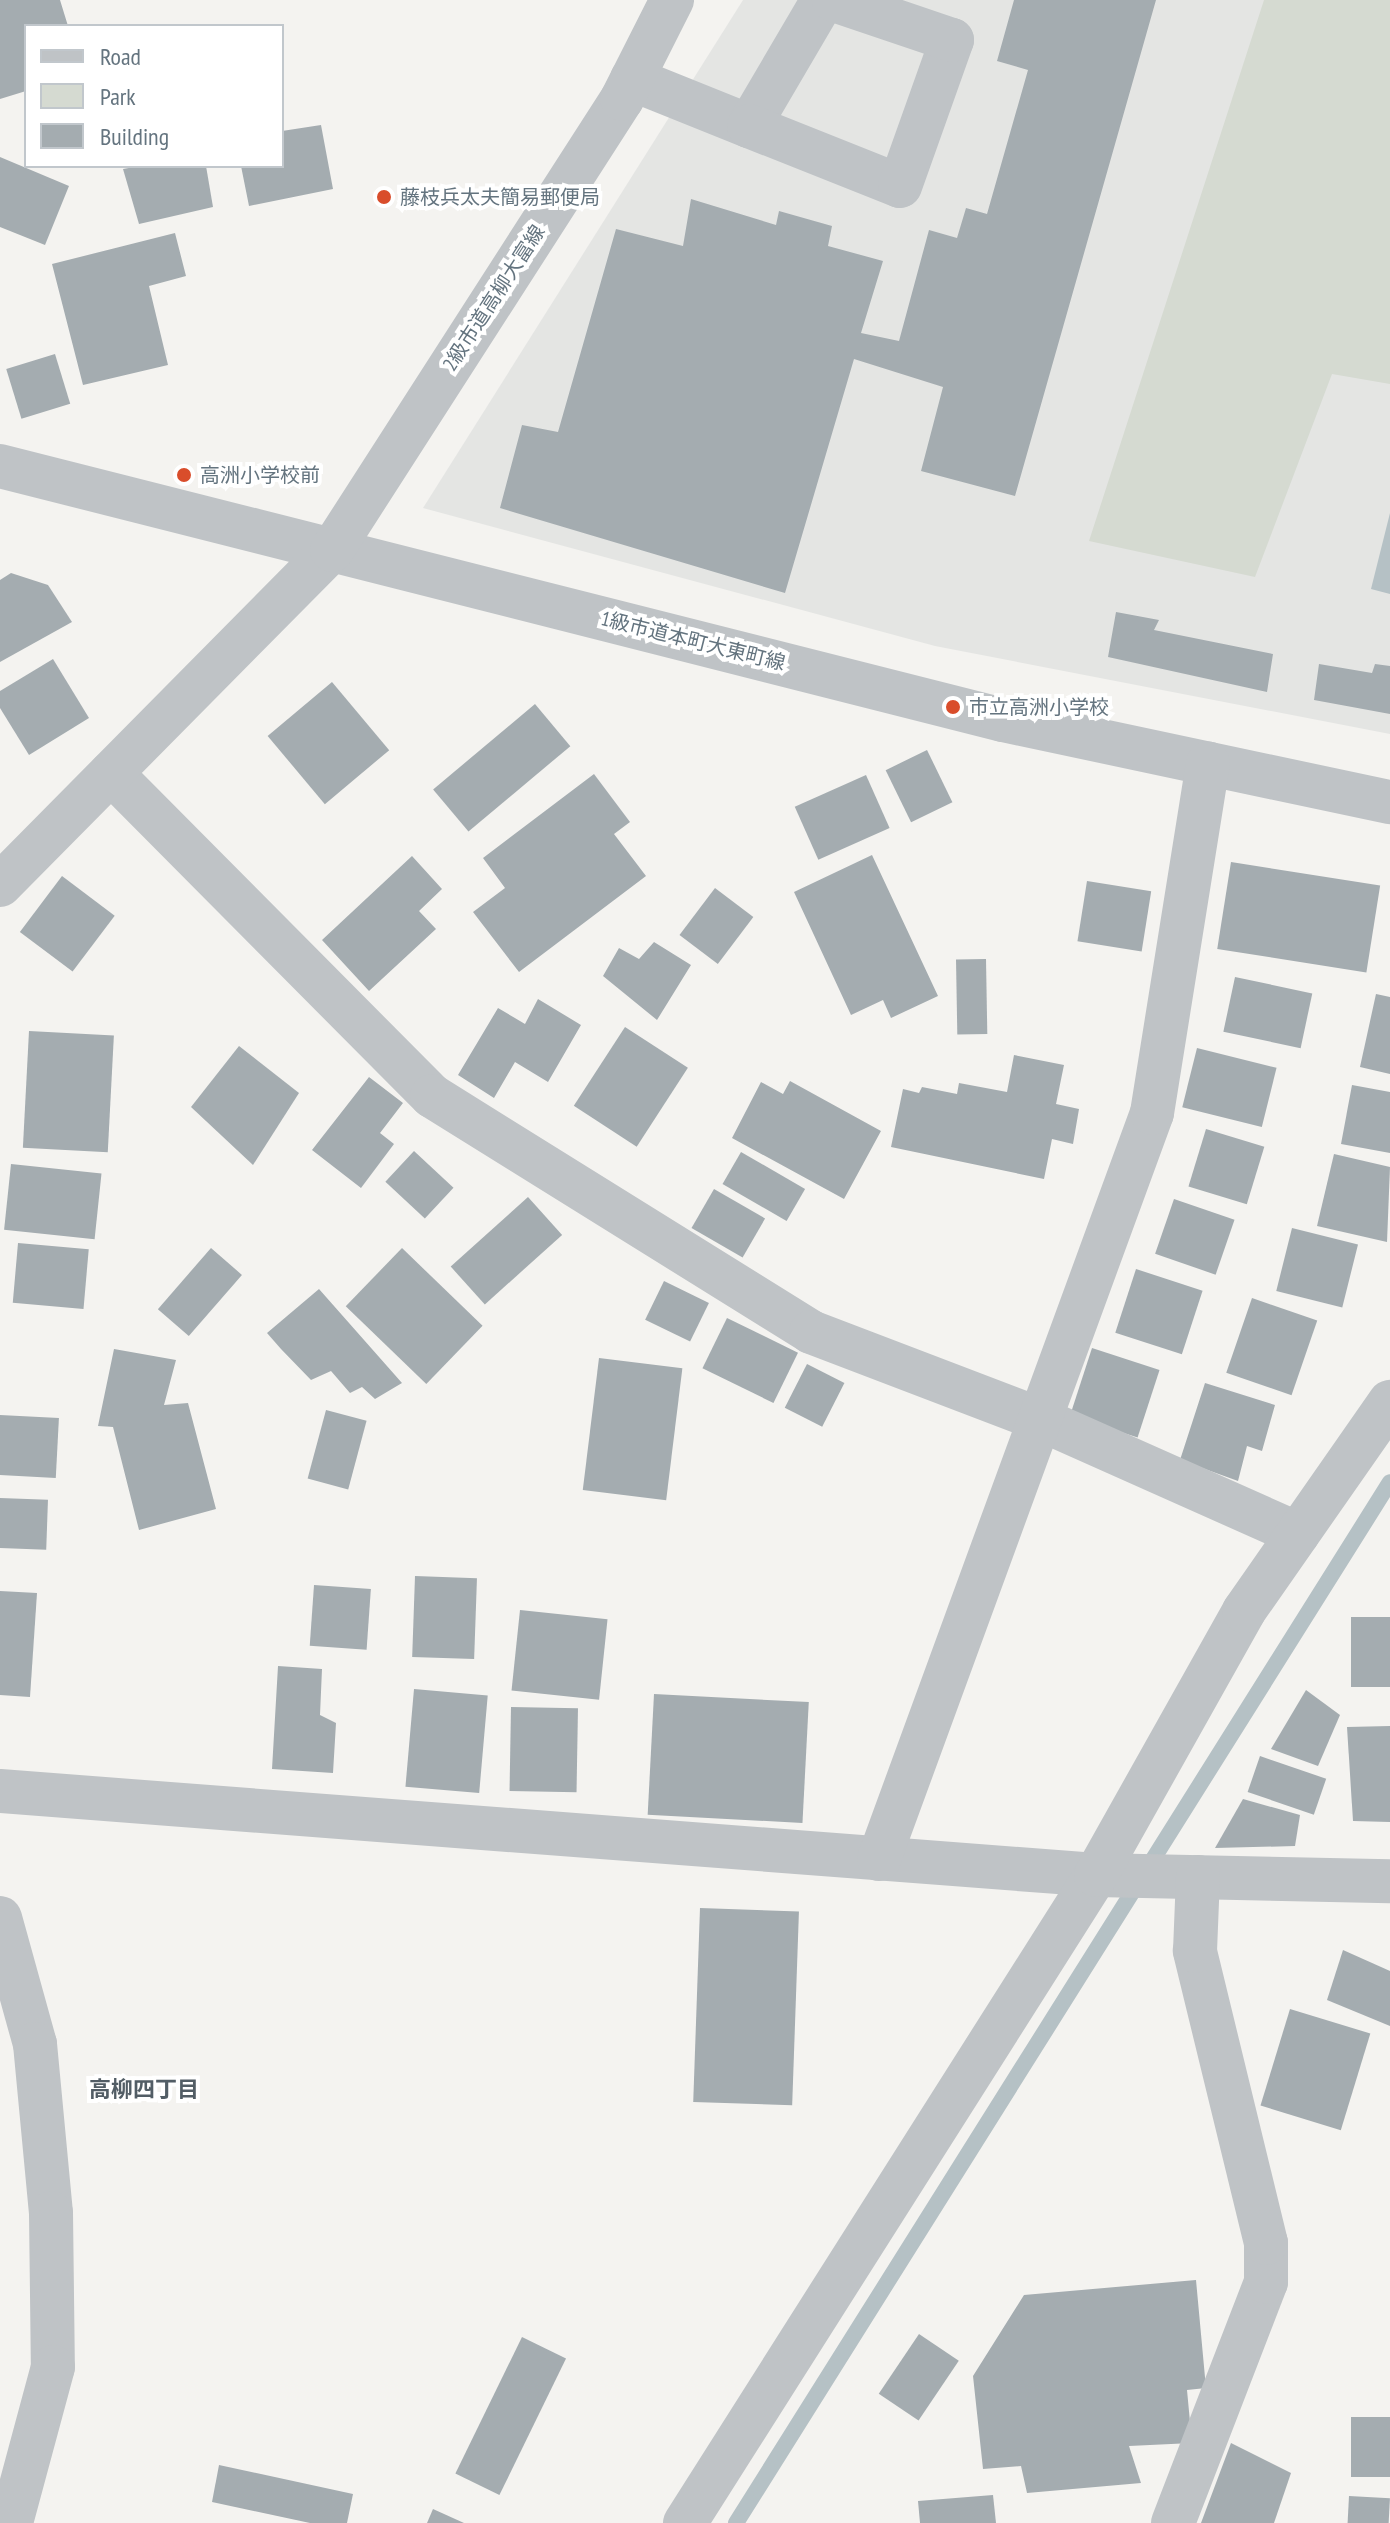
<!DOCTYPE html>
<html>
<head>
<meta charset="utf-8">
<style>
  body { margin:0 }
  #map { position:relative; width:1390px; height:2523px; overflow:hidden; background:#f4f3f0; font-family:"PT Sans Narrow","Noto Sans JP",sans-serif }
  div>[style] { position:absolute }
  .built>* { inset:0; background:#e4e5e3 }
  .green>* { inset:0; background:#d5dad1 }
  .water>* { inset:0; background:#b5c1c5 }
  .stream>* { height:16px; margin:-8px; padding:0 8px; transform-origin:8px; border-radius:8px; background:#b5c1c5 }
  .building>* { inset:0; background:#a4acb0; transform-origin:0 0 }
  .minor>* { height:44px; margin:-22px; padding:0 22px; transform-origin:22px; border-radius:22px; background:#bfc3c6 }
  .dots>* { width:22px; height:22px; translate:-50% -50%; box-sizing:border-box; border:4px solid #fff; border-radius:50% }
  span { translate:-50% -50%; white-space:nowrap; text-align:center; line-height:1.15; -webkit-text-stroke:8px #fff; paint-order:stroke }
  .poi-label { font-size:20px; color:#64747f }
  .left { translate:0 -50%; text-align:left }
  .street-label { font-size:20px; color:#64747f }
  .neighbourhood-label { font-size:22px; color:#525d65; font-weight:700 }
  .legend { position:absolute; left:24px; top:24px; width:260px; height:144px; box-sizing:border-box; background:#fff; border:2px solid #c1c7cc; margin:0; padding:10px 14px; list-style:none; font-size:24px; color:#64747f }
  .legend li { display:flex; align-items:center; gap:16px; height:40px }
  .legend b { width:40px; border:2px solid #c1c7cc }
</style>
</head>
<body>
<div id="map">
  <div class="built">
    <i style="clip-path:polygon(743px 0,1390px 0,1390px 734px,935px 646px,423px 508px)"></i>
  </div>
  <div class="green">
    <i style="clip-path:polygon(1264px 0,1390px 0,1390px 384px,1332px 374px,1255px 577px,1089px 541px)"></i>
  </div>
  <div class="water">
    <i style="clip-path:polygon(1390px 513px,1390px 594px,1371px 589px)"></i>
  </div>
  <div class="stream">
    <i style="left:736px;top:2523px;width:1229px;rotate:-57.86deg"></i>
  </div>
  <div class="building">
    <i style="clip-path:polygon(0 0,60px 0,68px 26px,26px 26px,26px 91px,0 99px)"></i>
    <i style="clip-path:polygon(1014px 0,1156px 0,1015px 496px,921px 471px,943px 387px,854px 359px,785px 593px,500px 508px,522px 425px,558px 432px,616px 229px,683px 246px,691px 199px,776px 225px,779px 211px,832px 226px,828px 246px,883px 261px,861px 333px,899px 341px,929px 230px,957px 238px,966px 208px,987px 214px,1028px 70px,997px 61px)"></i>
    <i style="clip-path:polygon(321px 125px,333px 189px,249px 206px,241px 166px,282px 166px,282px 131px)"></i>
    <i style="clip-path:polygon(0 157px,69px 186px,45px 245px,0 227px)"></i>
    <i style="clip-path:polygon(140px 166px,206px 166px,213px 207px,139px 224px,123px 169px)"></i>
    <i style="clip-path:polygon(175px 233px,186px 276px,149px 286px,168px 365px,83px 385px,52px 264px)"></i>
    <i style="left:55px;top:354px;width:52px;height:51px;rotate:73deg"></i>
    <i style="clip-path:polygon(11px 573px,48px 585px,72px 622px,0 662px,0 580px)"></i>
    <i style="clip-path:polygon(1116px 612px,1159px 620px,1154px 630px,1273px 654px,1267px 692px,1108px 657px)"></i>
    <i style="clip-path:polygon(53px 659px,89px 718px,29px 755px,0 708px,0 691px)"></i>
    <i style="clip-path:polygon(1319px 664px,1372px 673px,1375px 664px,1390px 666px,1390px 714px,1314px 700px)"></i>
    <i style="left:332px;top:682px;width:89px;height:84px;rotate:50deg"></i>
    <i style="left:535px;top:704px;width:55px;height:133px;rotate:50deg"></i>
    <i style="left:927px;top:750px;width:58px;height:46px;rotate:64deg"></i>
    <i style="clip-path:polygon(594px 774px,630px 822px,614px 834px,646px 876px,519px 972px,473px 912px,505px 888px,483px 858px)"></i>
    <i style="left:866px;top:775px;width:58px;height:78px;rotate:66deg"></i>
    <i style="clip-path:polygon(872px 855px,938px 996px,891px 1018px,883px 1000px,851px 1015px,794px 892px)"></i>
    <i style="clip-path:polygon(412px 856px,442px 889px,419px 911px,436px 929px,369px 991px,322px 940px)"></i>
    <i style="left:1231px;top:862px;width:151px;height:88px;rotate:9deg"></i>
    <i style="left:62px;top:876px;width:66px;height:70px;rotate:37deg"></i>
    <i style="left:1087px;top:881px;width:65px;height:61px;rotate:9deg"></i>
    <i style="left:715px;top:888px;width:48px;height:59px;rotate:37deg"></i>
    <i style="clip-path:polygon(654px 942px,691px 965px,657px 1020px,603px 976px,619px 948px,639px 959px)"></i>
    <i style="left:986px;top:959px;width:75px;height:30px;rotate:89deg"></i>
    <i style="left:1235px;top:977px;width:79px;height:56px;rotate:12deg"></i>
    <i style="clip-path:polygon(1376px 994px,1390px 997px,1390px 1074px,1360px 1067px)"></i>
    <i style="clip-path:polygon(538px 999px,581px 1025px,548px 1082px,515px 1062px,494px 1098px,458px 1075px,498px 1008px,525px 1024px)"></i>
    <i style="left:625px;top:1027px;width:75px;height:94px;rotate:33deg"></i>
    <i style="left:29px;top:1031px;width:85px;height:117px;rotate:3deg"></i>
    <i style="clip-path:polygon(239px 1046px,299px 1093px,253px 1165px,191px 1107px)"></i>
    <i style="left:1197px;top:1048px;width:82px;height:61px;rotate:14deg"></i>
    <i style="clip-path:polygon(1014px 1055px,1064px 1065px,1056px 1104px,1079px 1109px,1073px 1144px,1052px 1139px,1044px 1179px,891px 1147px,903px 1089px,919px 1093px,922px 1087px,957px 1094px,959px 1083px,1007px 1092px)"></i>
    <i style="clip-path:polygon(369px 1077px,403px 1103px,380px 1133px,394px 1144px,361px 1188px,312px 1150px)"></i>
    <i style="clip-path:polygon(790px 1081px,881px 1131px,844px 1199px,732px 1138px,761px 1082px,783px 1094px)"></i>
    <i style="clip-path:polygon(1352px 1085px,1390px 1092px,1390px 1153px,1341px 1144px)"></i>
    <i style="left:1206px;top:1129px;width:61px;height:60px;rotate:17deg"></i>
    <i style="left:414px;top:1151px;width:54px;height:42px;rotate:43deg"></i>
    <i style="left:741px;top:1152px;width:74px;height:37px;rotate:30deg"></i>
    <i style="clip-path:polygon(1334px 1154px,1390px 1167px,1387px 1242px,1317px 1226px)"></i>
    <i style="left:11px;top:1164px;width:91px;height:66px;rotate:6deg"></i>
    <i style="left:714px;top:1189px;width:59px;height:45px;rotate:30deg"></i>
    <i style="left:528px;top:1197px;width:51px;height:104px;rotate:48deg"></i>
    <i style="left:1174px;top:1199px;width:64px;height:58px;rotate:19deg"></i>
    <i style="left:1292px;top:1228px;width:68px;height:65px;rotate:14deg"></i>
    <i style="left:18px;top:1243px;width:71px;height:60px;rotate:5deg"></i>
    <i style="left:211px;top:1248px;width:41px;height:81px;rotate:41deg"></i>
    <i style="left:402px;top:1248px;width:112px;height:81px;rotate:44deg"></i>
    <i style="left:1136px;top:1269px;width:70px;height:67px;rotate:18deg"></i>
    <i style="left:664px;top:1281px;width:50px;height:43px;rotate:26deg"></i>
    <i style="clip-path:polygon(319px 1289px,402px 1383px,375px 1399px,362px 1387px,350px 1393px,331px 1371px,311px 1380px,281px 1349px,267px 1333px)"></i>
    <i style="left:1252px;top:1298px;width:69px;height:79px;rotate:19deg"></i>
    <i style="left:727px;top:1318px;width:79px;height:56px;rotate:26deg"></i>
    <i style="left:1092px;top:1348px;width:71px;height:71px;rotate:18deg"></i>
    <i style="clip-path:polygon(114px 1349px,176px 1360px,164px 1405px,188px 1403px,216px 1509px,139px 1530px,113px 1427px,98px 1426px)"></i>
    <i style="left:599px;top:1358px;width:84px;height:133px;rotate:7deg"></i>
    <i style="left:807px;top:1364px;width:42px;height:49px;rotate:27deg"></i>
    <i style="clip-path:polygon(1205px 1383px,1275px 1405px,1262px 1451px,1247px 1446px,1238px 1481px,1180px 1460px)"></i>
    <i style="left:326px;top:1410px;width:42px;height:71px;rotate:15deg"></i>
    <i style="left:0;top:1415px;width:59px;height:60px;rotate:3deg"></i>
    <i style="left:0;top:1498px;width:48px;height:50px;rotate:2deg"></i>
    <i style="left:415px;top:1576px;width:62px;height:81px;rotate:2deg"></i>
    <i style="left:314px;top:1585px;width:57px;height:61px;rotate:4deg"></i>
    <i style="clip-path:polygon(0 1591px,37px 1593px,30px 1697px,0 1695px)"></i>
    <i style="left:520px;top:1610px;width:88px;height:81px;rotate:6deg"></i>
    <i style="left:1351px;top:1617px;width:39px;height:70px"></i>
    <i style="clip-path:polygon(278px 1666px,322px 1669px,320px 1715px,336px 1723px,333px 1773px,272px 1769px)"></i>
    <i style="left:414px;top:1689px;width:74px;height:98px;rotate:5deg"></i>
    <i style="clip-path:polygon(1306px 1690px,1340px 1715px,1318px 1766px,1271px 1749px)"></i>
    <i style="left:654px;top:1694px;width:155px;height:121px;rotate:3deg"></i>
    <i style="left:511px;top:1707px;width:67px;height:84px;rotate:1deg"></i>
    <i style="clip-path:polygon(1390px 1726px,1390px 1822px,1353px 1821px,1347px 1727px)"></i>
    <i style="left:1260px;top:1756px;width:70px;height:38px;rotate:19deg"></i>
    <i style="clip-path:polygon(1243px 1799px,1300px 1815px,1295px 1846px,1215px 1848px)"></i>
    <i style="left:700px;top:1908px;width:99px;height:194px;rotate:2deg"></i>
    <i style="clip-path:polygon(1343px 1950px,1390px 1971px,1390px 2026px,1327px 2000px)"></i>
    <i style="left:1290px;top:2009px;width:84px;height:101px;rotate:17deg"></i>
    <i style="clip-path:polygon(1196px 2280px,1206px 2388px,1187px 2390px,1192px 2443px,1129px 2446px,1141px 2483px,1027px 2493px,1021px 2466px,983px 2469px,973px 2376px,1024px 2295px)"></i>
    <i style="left:919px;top:2334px;width:48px;height:72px;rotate:34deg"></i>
    <i style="left:522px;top:2337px;width:49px;height:152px;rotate:26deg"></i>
    <i style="left:1351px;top:2417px;width:39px;height:60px"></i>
    <i style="clip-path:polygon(1231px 2443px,1291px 2473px,1274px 2523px,1201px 2523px)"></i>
    <i style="clip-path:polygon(219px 2465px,353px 2494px,347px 2523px,310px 2523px,212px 2502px)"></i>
    <i style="clip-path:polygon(993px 2495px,996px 2523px,920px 2523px,918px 2501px)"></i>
    <i style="left:1349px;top:2496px;width:41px;height:27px;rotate:3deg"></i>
    <i style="clip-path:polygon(433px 2509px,464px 2523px,427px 2523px)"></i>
  </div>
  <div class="minor">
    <i style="left:632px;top:79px;width:126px;rotate:21.9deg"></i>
    <i style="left:749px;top:126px;width:146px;rotate:-59.6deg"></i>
    <i style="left:749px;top:126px;width:162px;rotate:21.7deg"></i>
    <i style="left:900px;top:186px;width:155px;rotate:-70.4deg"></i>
    <i style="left:952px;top:40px;width:125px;rotate:-161.3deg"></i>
    <i style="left:0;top:466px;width:1035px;rotate:14.21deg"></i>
    <i style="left:1003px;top:720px;width:396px;rotate:12deg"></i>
    <i style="left:111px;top:773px;width:455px;rotate:45.2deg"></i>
    <i style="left:432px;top:1096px;width:446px;rotate:31.9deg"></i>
    <i style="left:811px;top:1332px;width:247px;rotate:20.9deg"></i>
    <i style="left:1042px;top:1420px;width:280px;rotate:24deg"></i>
    <i style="left:0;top:885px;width:472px;rotate:-45.3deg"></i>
    <i style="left:332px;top:550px;width:536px;rotate:-57.26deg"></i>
    <i style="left:622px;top:99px;width:111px;rotate:-63.2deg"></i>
    <i style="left:0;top:1791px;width:1099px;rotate:4.38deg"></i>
    <i style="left:1096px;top:1875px;width:294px;rotate:1.2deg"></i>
    <i style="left:879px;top:1859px;width:794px;rotate:-69.9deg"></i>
    <i style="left:1152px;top:1113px;width:354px;rotate:-80.9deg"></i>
    <i style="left:0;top:1918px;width:131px;rotate:74.5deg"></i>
    <i style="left:35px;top:2044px;width:170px;rotate:84.6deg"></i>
    <i style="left:51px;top:2213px;width:154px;rotate:89.3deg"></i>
    <i style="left:53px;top:2367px;width:162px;rotate:105.1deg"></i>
    <i style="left:685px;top:2523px;width:767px;rotate:-57.61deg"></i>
    <i style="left:1096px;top:1875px;width:303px;rotate:-60.7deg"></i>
    <i style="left:1244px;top:1611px;width:255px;rotate:-55.1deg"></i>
    <i style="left:1173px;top:2523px;width:258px;rotate:-68.9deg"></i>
    <i style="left:1266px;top:2282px;width:39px;rotate:-90deg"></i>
    <i style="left:1266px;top:2243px;width:301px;rotate:-103.7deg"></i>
    <i style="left:1195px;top:1951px;width:74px;rotate:-87.7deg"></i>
  </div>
  <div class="dots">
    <i style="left:384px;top:197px;background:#d94d2b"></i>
    <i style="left:184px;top:475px;background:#d94d2b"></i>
    <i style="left:953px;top:707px;background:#d94d2b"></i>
  </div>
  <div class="poi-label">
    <span class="left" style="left:400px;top:197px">藤枝兵太夫簡易郵便局</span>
    <span class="left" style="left:200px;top:475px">高洲小学校前</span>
    <span class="left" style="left:969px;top:707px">市立高洲小学校</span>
  </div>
  <div class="street-label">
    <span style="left:494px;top:298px;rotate:-57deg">2級市道高柳大富線</span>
    <span style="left:693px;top:641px;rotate:14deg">1級市道本町大東町線</span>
  </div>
  <div class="neighbourhood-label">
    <span style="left:144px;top:2090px">高柳四丁目</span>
  </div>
  <ul class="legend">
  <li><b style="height:10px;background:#bfc3c6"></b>Road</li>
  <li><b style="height:22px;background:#d5dad1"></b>Park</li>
  <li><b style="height:22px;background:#a4acb0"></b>Building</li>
  </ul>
</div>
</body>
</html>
